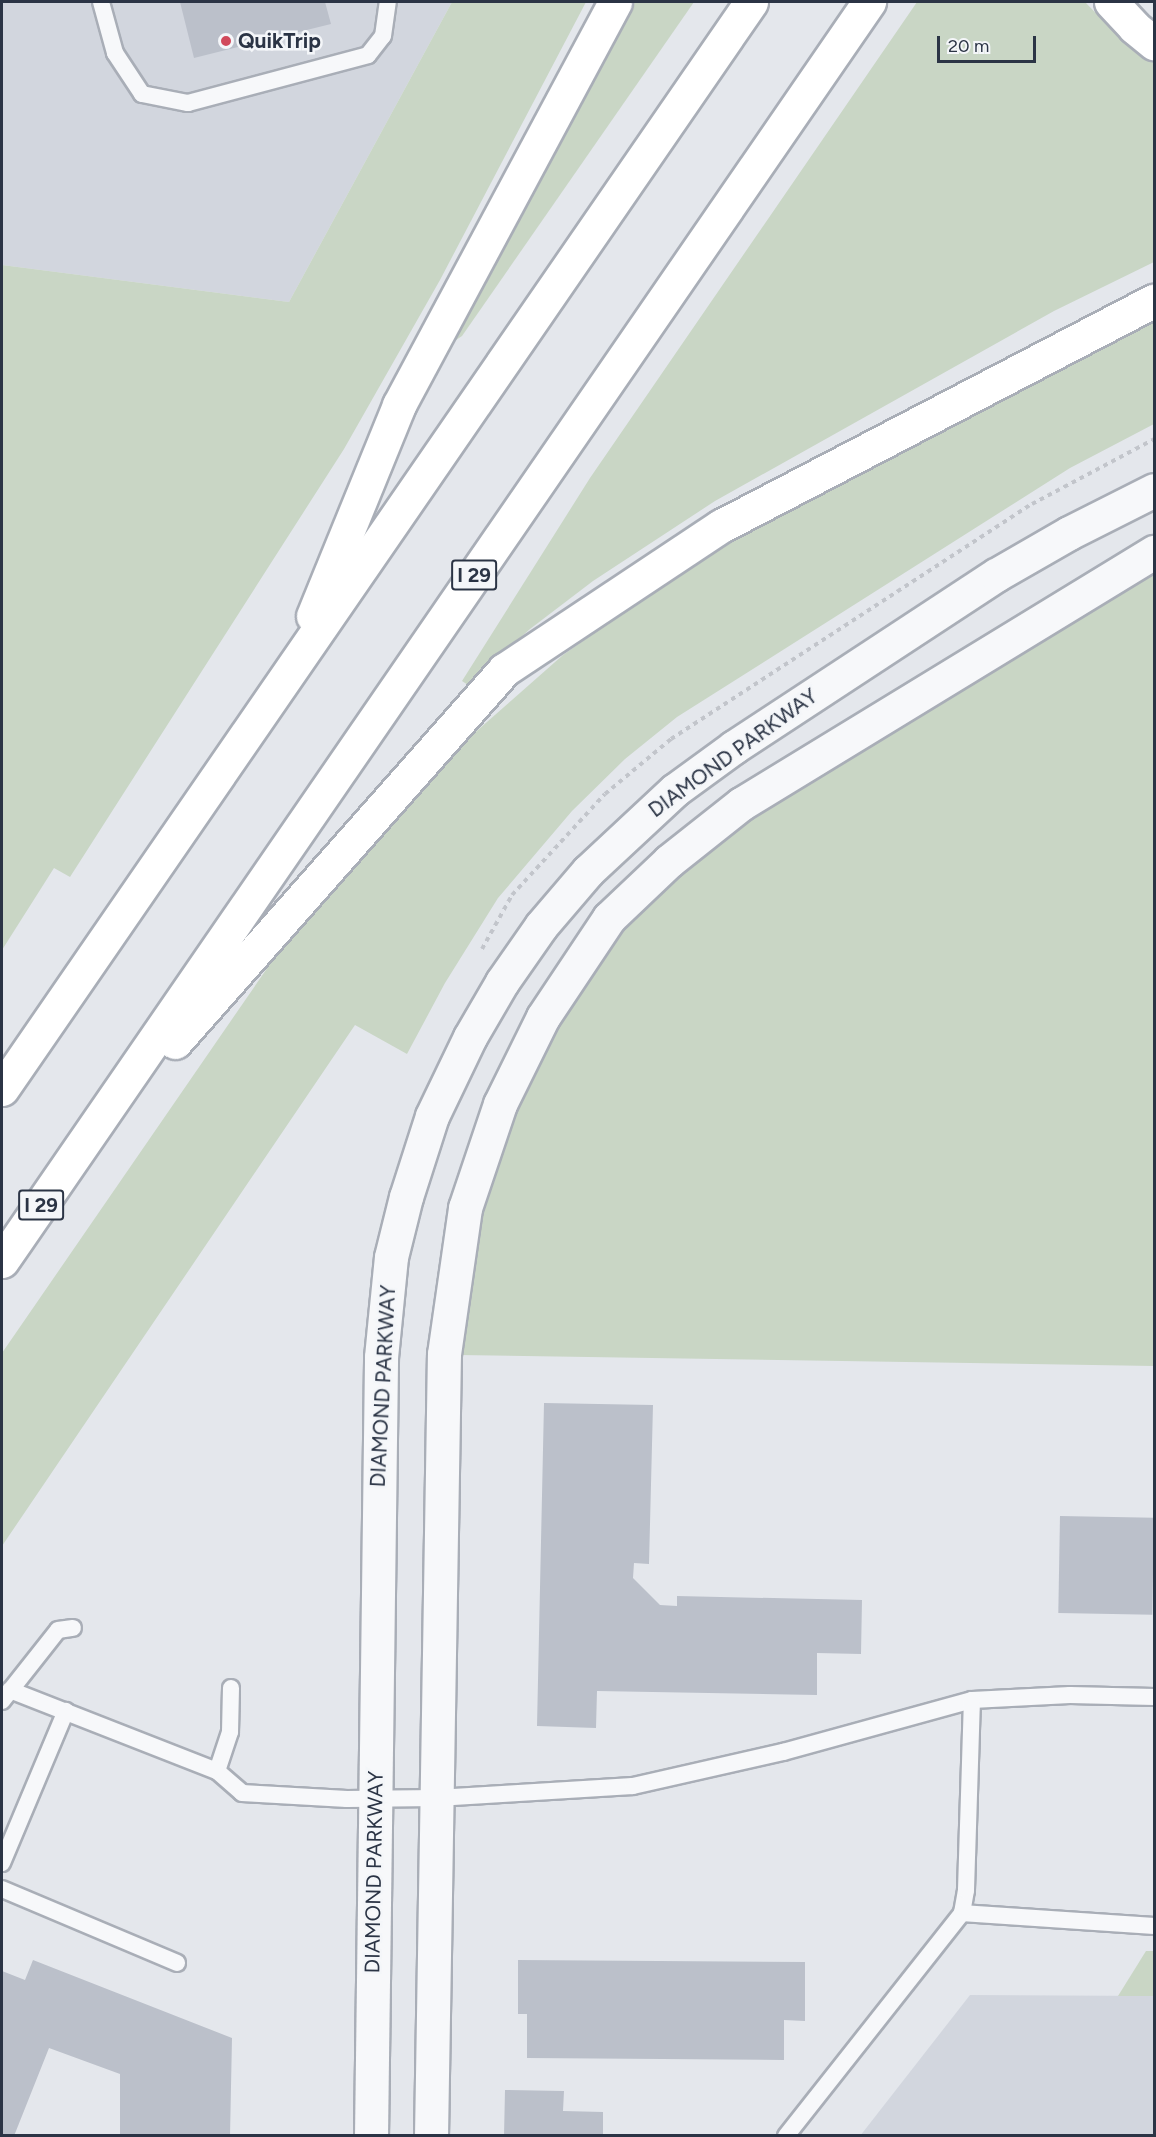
<!DOCTYPE html>
<html>
<head>
<meta charset="utf-8">
<style>
  body { margin:0 }
  #map { position:relative; width:1156px; height:2137px; overflow:hidden; background:#e4e7ec; font-family:Figtree,sans-serif }
  div>[style] { position:absolute }
  .built>* { inset:0; background:#d2d6de }
  .green>* { inset:0; background:#c9d6c5 }
  .building>* { inset:0; background:#bbc0ca; transform-origin:0 0 }
  .path>* { height:4px; margin-top:-2px; transform-origin:0; background:repeating-linear-gradient(90deg,#c2c5cb 0 4.5px,transparent 0 9px) }
  .roads { filter:drop-shadow(2px 0 #a9aeb7) drop-shadow(-2px 0 #a9aeb7) drop-shadow(0 2px #a9aeb7) drop-shadow(0 -2px #a9aeb7) }
  .service>* { height:16px; margin:-8px; padding:0 8px; transform-origin:8px; border-radius:8px; background:#f7f8fa }
  .tertiary>* { height:33px; margin:-16.5px; padding:0 16.5px; transform-origin:16.5px; border-radius:16.5px; background:#f7f8fa }
  .motorway>* { height:33px; margin:-16.5px; padding:0 16.5px; transform-origin:16.5px; border-radius:16.5px; background:#fff }
  .dots>* { width:16px; height:16px; translate:-50% -50%; box-sizing:border-box; border:3px solid #f4f6f9; border-radius:50% }
  span { translate:-50% -50%; white-space:nowrap; text-align:center; line-height:1.15; -webkit-text-stroke:5px #f4f6f9; paint-order:stroke }
  .shield-label span { padding:2px 4px; background:#f4f6f9; border:2px solid; border-radius:4px; -webkit-text-stroke-width:0 }
  .shield-label { font-size:20px; color:#2b3445; font-weight:700 }
  .poi-label { font-size:21px; color:#2b3445; font-weight:700 }
  .left { translate:0 -50%; text-align:left }
  .street-label { font-size:21px; color:#2b3445 }
  .frame { position:absolute; inset:0; border:3px solid #2b3445; pointer-events:none }
  .scale { position:absolute; left:937px; top:36px; width:99px; height:27px; box-sizing:border-box; border:3px solid #2b3445; border-top:0; padding-left:8px; font-size:18px; line-height:21px; white-space:nowrap; color:#2b3445; -webkit-text-stroke:4px #f4f6f9; paint-order:stroke }
</style>
</head>
<body>
<div id="map">
  <div class="built">
    <i style="clip-path:polygon(2px 2px,452px 2px,289px 302px,2px 265px)"></i>
    <i style="clip-path:polygon(970px 1995px,1154px 1996px,1154px 2135px,860px 2136px)"></i>
  </div>
  <div class="green">
    <i style="clip-path:polygon(452px 2px,586px 2px,440px 280px,344px 449px,70px 877px,54px 868px,2px 950px,2px 265px,289px 302px)"></i>
    <i style="clip-path:polygon(635px 2px,694px 2px,462px 336px,453px 342px,569px 119px)"></i>
    <i style="clip-path:polygon(917px 2px,1085px 2px,1124px 42px,1154px 63px,1154px 262px,1054px 311px,715px 501px,593px 581px,530px 629px,468px 685px,462px 681px,590px 478px)"></i>
    <i style="clip-path:polygon(1154px 322px,1154px 424px,1070px 468px,677px 717px,625px 759px,572px 811px,498px 898px,445px 983px,407px 1054px,355px 1025px,2px 1546px,2px 1353px,279px 951px,365px 846px,454px 751px,563px 655px,698px 560px,809px 496px)"></i>
    <i style="clip-path:polygon(1154px 557px,1154px 1366px,459px 1355px,472px 1243px,495px 1155px,546px 1042px,617px 932px,648px 897px,728px 832px)"></i>
    <i style="clip-path:polygon(1146px 1951px,1154px 1951px,1154px 1996px,1118px 1996px)"></i>
  </div>
  <div class="building">
    <i style="clip-path:polygon(180px 2px,325px 2px,331px 24px,194px 58px)"></i>
    <i style="clip-path:polygon(544px 1403px,653px 1405px,649px 1564px,634px 1563px,633px 1578px,660px 1605px,677px 1606px,677px 1596px,862px 1600px,861px 1654px,817px 1653px,817px 1695px,597px 1691px,596px 1728px,537px 1726px)"></i>
    <i style="left:1060px;top:1516px;width:94px;height:97px;rotate:1deg"></i>
    <i style="clip-path:polygon(33px 1960px,232px 2038px,230px 2136px,120px 2136px,120px 2074px,49px 2048px,14px 2136px,2px 2136px,2px 1971px,25px 1980px)"></i>
    <i style="clip-path:polygon(518px 1960px,805px 1962px,805px 2021px,784px 2020px,784px 2060px,527px 2058px,527px 2014px,518px 2014px)"></i>
    <i style="clip-path:polygon(505px 2090px,564px 2091px,563px 2111px,603px 2112px,603px 2136px,504px 2136px)"></i>
  </div>
  <div class="path">
    <i style="left:482px;top:949px;width:62px;rotate:-60.9deg"></i>
    <i style="left:512px;top:895px;width:137px;rotate:-47.4deg"></i>
    <i style="left:605px;top:794px;width:86px;rotate:-39.8deg"></i>
    <i style="left:671px;top:739px;width:431px;rotate:-33.1deg"></i>
    <i style="left:1032px;top:504px;width:138px;rotate:-28deg"></i>
  </div>
  <div class="roads">
    <div class="service">
      <i style="left:101px;top:2px;width:53px;rotate:74.6deg"></i>
      <i style="left:115px;top:53px;width:49px;rotate:56.6deg"></i>
      <i style="left:142px;top:94px;width:47px;rotate:11.1deg"></i>
      <i style="left:188px;top:103px;width:186px;rotate:-14.9deg"></i>
      <i style="left:368px;top:55px;width:24px;rotate:-52deg"></i>
      <i style="left:383px;top:36px;width:34px;rotate:-82deg"></i>
      <i style="left:231px;top:1688px;width:44px;rotate:91.3deg"></i>
      <i style="left:230px;top:1732px;width:41px;rotate:108.4deg"></i>
      <i style="left:217px;top:1771px;width:33px;rotate:41deg"></i>
      <i style="left:242px;top:1793px;width:105px;rotate:3.3deg"></i>
      <i style="left:347px;top:1799px;width:90px;rotate:-0.6deg"></i>
      <i style="left:437px;top:1798px;width:196px;rotate:-3.5deg"></i>
      <i style="left:633px;top:1786px;width:154px;rotate:-12.8deg"></i>
      <i style="left:783px;top:1752px;width:196px;rotate:-15.4deg"></i>
      <i style="left:972px;top:1700px;width:98px;rotate:-2.9deg"></i>
      <i style="left:1070px;top:1695px;width:84px;rotate:1.4deg"></i>
      <i style="left:10px;top:1690px;width:222px;rotate:21.4deg"></i>
      <i style="left:2px;top:1701px;width:90px;rotate:-51.7deg"></i>
      <i style="left:58px;top:1630px;width:15px;rotate:-8deg"></i>
      <i style="left:2px;top:1863px;width:165px;rotate:-67.2deg"></i>
      <i style="left:2px;top:1889px;width:190px;rotate:22.9deg"></i>
      <i style="left:962px;top:1913px;width:192px;rotate:3.9deg"></i>
      <i style="left:786px;top:2136px;width:284px;rotate:-51.7deg"></i>
      <i style="left:962px;top:1913px;width:23px;rotate:-80deg"></i>
      <i style="left:966px;top:1890px;width:190px;rotate:-88.2deg"></i>
    </div>
    <div class="tertiary">
      <i style="left:371px;top:2136px;width:779px;rotate:-89.26deg"></i>
      <i style="left:381px;top:1357px;width:100px;rotate:-84.3deg"></i>
      <i style="left:391px;top:1257px;width:62px;rotate:-76deg"></i>
      <i style="left:406px;top:1197px;width:85px;rotate:-72.2deg"></i>
      <i style="left:432px;top:1116px;width:88px;rotate:-64.3deg"></i>
      <i style="left:470px;top:1037px;width:64px;rotate:-59.8deg"></i>
      <i style="left:502px;top:982px;width:68px;rotate:-55.1deg"></i>
      <i style="left:541px;top:926px;width:72px;rotate:-49.5deg"></i>
      <i style="left:588px;top:871px;width:119px;rotate:-43deg"></i>
      <i style="left:675px;top:790px;width:73px;rotate:-36.1deg"></i>
      <i style="left:734px;top:747px;width:313px;rotate:-33.3deg"></i>
      <i style="left:996px;top:575px;width:84px;rotate:-29.9deg"></i>
      <i style="left:1069px;top:533px;width:95px;rotate:-26.8deg"></i>
      <i style="left:431px;top:2136px;width:782px;rotate:-89.05deg"></i>
      <i style="left:444px;top:1354px;width:148px;rotate:-81.8deg"></i>
      <i style="left:465px;top:1208px;width:110px;rotate:-71.4deg"></i>
      <i style="left:500px;top:1104px;width:97px;rotate:-63.7deg"></i>
      <i style="left:543px;top:1017px;width:119px;rotate:-56.3deg"></i>
      <i style="left:609px;top:918px;width:83px;rotate:-43.5deg"></i>
      <i style="left:669px;top:861px;width:92px;rotate:-38.4deg"></i>
      <i style="left:741px;top:804px;width:484px;rotate:-31.4deg"></i>
    </div>
    <div class="motorway">
      <i style="left:1111px;top:2px;width:34px;rotate:47deg"></i>
      <i style="left:1134px;top:27px;width:26px;rotate:39deg"></i>
      <i style="left:313px;top:616px;width:228px;rotate:-67.8deg"></i>
      <i style="left:399px;top:405px;width:457px;rotate:-61.8deg"></i>
      <i style="left:175px;top:1042px;width:497px;rotate:-48.5deg"></i>
      <i style="left:504px;top:670px;width:260px;rotate:-33.6deg"></i>
      <i style="left:721px;top:526px;width:488px;rotate:-27.5deg"></i>
      <i style="left:2px;top:1089px;width:1320px;rotate:-55.43deg"></i>
      <i style="left:2px;top:1261px;width:1529px;rotate:-55.45deg"></i>
    </div>
  </div>
  <div class="dots">
    <i style="left:226px;top:41px;background:#d1495b"></i>
  </div>
  <div class="shield-label">
    <span style="left:474px;top:575px">I 29</span>
    <span style="left:41px;top:1205px">I 29</span>
  </div>
  <div class="poi-label">
    <span class="left" style="left:238px;top:41px">QuikTrip</span>
  </div>
  <div class="street-label">
    <span style="left:733px;top:753px;rotate:-36deg">DIAMOND PARKWAY</span>
    <span style="left:383px;top:1386px;rotate:-87deg">DIAMOND PARKWAY</span>
    <span style="left:374px;top:1872px;rotate:-89deg">DIAMOND PARKWAY</span>
  </div>
  <div class="frame"></div>
  <div class="scale">20 m</div>
</div>
</body>
</html>
